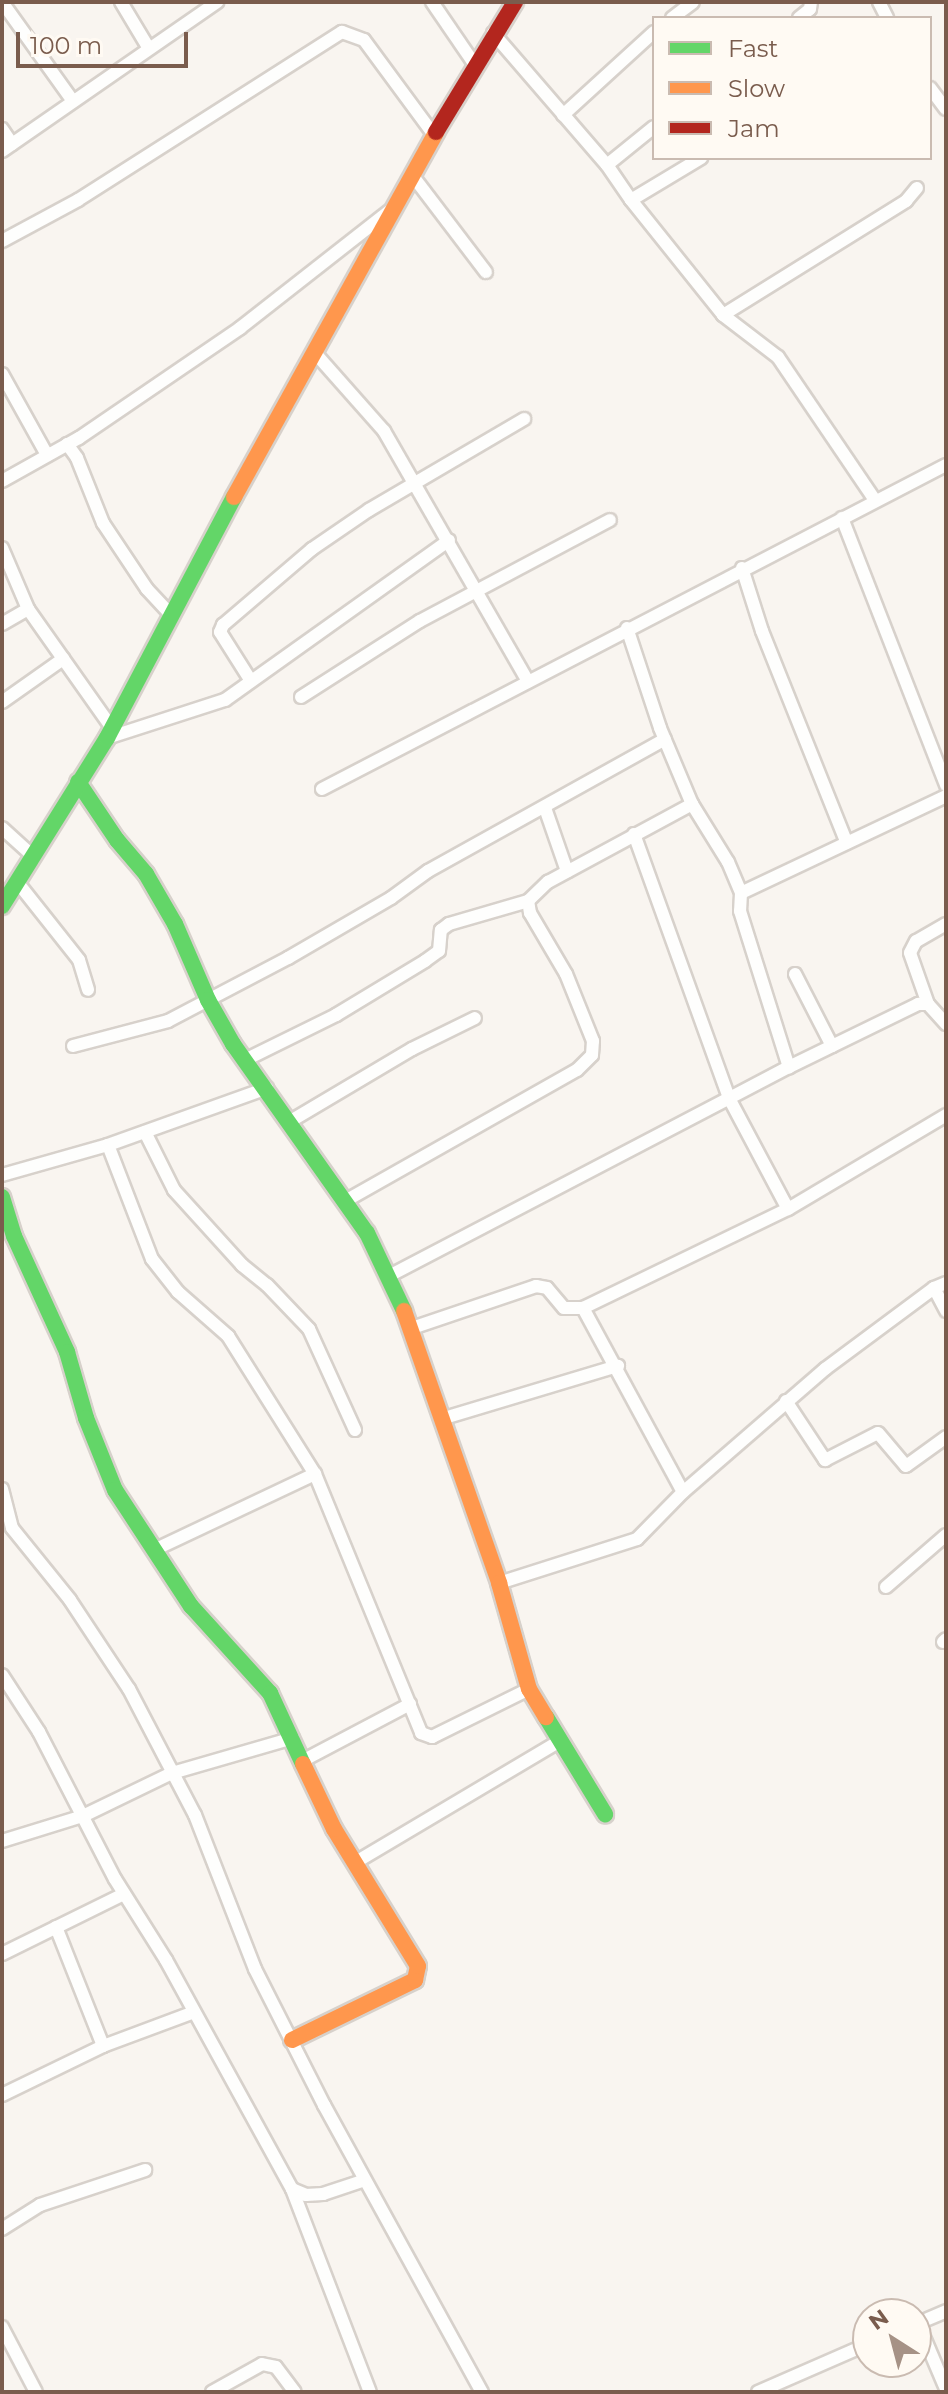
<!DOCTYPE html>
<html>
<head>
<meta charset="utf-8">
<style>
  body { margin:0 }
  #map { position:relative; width:948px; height:2394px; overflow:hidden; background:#f9f5f0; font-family:Montserrat,sans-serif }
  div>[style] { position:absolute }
  .roads { filter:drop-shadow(2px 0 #d7d1cb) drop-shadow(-2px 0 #d7d1cb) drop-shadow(0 2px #d7d1cb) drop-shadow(0 -2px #d7d1cb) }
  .street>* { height:12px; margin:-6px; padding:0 6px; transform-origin:6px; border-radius:6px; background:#fefefd }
  .fast>* { height:16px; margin:-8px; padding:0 8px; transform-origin:8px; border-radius:8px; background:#63d668 }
  .slow>* { height:16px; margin:-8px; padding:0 8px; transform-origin:8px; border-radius:8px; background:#ff974d }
  .jam>* { height:16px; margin:-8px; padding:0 8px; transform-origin:8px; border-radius:8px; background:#b3261e }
  span { translate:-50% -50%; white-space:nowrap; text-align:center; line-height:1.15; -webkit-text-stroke:6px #fffaf3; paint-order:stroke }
  .frame { position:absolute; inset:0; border:4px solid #7a5c4d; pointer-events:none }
  .legend { position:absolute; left:652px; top:16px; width:280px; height:144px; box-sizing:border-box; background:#fffaf3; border:2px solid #cabbb1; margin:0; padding:10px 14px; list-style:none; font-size:24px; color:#7a5c4d }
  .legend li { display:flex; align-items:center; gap:16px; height:40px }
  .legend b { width:40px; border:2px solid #cabbb1 }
  .north { position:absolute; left:852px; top:2298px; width:80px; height:80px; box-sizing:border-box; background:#fffaf3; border:2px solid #cabbb1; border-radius:50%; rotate:324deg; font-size:22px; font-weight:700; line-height:32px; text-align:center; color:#7a5c4d }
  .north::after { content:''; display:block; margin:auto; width:28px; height:36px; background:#a69286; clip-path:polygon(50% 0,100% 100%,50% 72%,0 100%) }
  .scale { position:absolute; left:16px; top:32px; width:172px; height:36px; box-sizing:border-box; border:4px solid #7a5c4d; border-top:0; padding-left:10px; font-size:24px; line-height:28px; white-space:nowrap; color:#7a5c4d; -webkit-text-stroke:6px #fffaf3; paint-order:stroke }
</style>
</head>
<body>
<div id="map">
  <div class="roads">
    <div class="street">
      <i style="left:2px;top:2px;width:122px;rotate:54.4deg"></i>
      <i style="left:121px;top:2px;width:52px;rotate:59deg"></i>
      <i style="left:432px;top:2px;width:76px;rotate:55.7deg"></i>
      <i style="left:879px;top:2px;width:18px;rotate:63deg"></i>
      <i style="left:672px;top:18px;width:26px;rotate:-37deg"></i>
      <i style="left:799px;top:18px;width:14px;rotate:-39deg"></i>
      <i style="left:810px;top:9px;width:7px;rotate:-82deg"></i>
      <i style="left:493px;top:33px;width:174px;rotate:49.2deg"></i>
      <i style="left:607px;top:165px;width:42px;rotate:55.6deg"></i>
      <i style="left:631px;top:200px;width:82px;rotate:-31deg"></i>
      <i style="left:930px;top:88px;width:26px;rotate:53deg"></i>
      <i style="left:563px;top:115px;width:123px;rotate:-42.4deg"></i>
      <i style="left:2px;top:129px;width:18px;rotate:56deg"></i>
      <i style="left:2px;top:151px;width:262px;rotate:-34.7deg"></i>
      <i style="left:607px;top:165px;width:60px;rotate:-39deg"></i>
      <i style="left:412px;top:175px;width:122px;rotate:52.7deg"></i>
      <i style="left:631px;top:200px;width:147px;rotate:51.3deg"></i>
      <i style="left:723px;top:315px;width:69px;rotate:37.4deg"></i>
      <i style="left:778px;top:357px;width:173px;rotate:55.9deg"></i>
      <i style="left:2px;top:241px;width:86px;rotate:-28.3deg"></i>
      <i style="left:78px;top:200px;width:313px;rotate:-32.5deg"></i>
      <i style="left:342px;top:32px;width:23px;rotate:20deg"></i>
      <i style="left:364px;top:40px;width:118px;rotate:53.6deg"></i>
      <i style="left:723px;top:315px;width:216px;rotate:-31.9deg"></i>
      <i style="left:906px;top:201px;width:17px;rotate:-50deg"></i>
      <i style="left:315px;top:353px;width:104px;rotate:48.5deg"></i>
      <i style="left:384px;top:431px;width:289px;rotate:60.1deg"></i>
      <i style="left:2px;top:374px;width:93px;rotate:60.9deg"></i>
      <i style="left:67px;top:444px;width:17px;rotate:54deg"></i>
      <i style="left:77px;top:458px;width:70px;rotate:68.2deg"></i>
      <i style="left:103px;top:523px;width:79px;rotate:56.3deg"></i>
      <i style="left:147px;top:589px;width:34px;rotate:47deg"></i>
      <i style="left:2px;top:481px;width:88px;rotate:-29.2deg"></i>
      <i style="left:79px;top:438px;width:195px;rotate:-34.3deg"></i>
      <i style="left:240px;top:328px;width:189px;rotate:-38.1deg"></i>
      <i style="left:842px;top:518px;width:287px;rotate:68.7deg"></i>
      <i style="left:2px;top:548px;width:66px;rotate:66.9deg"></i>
      <i style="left:28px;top:609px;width:146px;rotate:54.8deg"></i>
      <i style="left:742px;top:568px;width:66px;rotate:72.4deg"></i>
      <i style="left:762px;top:631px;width:228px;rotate:68.2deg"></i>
      <i style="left:2px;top:624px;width:30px;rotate:-30deg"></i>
      <i style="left:627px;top:628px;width:105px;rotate:71.7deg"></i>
      <i style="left:660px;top:728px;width:82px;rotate:67.2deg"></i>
      <i style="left:692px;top:804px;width:68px;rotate:58.2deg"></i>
      <i style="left:728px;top:862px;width:34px;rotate:67deg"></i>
      <i style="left:741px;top:893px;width:18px;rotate:93deg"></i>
      <i style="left:740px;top:911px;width:164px;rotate:72.6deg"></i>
      <i style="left:251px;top:681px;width:58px;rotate:-122.3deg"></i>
      <i style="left:220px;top:632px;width:8px;rotate:-67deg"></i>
      <i style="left:223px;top:625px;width:117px;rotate:-40.5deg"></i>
      <i style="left:312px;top:549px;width:69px;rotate:-34.4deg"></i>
      <i style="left:369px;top:510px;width:180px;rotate:-30.4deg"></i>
      <i style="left:301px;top:697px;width:141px;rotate:-32.6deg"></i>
      <i style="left:420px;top:621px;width:215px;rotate:-28deg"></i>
      <i style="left:2px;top:702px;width:75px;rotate:-35.2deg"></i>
      <i style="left:107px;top:738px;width:124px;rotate:-17.9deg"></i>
      <i style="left:225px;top:700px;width:275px;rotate:-35.5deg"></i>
      <i style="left:322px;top:789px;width:703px;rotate:-27.44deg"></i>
      <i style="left:545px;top:808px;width:67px;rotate:70.8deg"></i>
      <i style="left:2px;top:828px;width:43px;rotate:42.2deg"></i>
      <i style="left:634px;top:834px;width:283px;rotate:70.2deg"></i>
      <i style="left:730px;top:1100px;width:123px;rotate:62deg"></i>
      <i style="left:18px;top:883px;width:98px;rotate:51.6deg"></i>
      <i style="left:79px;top:960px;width:31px;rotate:73deg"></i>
      <i style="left:741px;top:893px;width:227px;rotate:-25.3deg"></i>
      <i style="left:946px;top:924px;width:34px;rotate:150deg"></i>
      <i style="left:916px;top:941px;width:13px;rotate:117deg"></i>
      <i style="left:910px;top:953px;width:54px;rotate:70.6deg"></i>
      <i style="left:928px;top:1004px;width:27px;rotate:48deg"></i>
      <i style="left:795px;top:974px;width:81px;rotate:62.8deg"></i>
      <i style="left:73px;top:1046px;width:98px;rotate:-14.7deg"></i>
      <i style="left:168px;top:1021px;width:136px;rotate:-27.7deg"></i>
      <i style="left:288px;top:958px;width:119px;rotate:-30.2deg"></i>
      <i style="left:391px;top:898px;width:46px;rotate:-36.1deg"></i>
      <i style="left:428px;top:871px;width:271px;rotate:-29.1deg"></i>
      <i style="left:245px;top:1060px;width:102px;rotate:-26.3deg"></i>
      <i style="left:336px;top:1015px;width:104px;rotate:-31.2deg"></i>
      <i style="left:425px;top:961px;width:17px;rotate:-36deg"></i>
      <i style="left:439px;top:951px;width:21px;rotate:-85deg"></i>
      <i style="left:441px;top:930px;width:10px;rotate:-37deg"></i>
      <i style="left:449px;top:924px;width:82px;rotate:-16.2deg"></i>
      <i style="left:528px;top:901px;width:28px;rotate:-44deg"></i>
      <i style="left:548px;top:882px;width:164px;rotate:-28.4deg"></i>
      <i style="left:289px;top:1122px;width:143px;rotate:-30.7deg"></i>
      <i style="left:412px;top:1049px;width:70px;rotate:-26.2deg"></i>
      <i style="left:145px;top:1132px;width:65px;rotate:63.4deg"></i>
      <i style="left:174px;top:1190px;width:101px;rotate:47.8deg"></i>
      <i style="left:242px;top:1265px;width:32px;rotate:39deg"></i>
      <i style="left:267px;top:1285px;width:61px;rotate:46.3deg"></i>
      <i style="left:309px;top:1329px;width:111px;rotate:65.5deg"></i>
      <i style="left:108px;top:1145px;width:122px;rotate:68.9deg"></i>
      <i style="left:152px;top:1259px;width:42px;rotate:51.8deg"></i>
      <i style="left:178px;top:1292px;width:67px;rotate:41.3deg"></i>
      <i style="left:228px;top:1336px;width:163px;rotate:57.8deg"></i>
      <i style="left:315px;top:1474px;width:280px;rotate:67.7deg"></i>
      <i style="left:421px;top:1733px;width:12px;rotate:20deg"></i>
      <i style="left:432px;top:1737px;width:108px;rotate:-26.3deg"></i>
      <i style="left:2px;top:1175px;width:110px;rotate:-15.8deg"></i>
      <i style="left:108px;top:1145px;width:169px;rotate:-19.7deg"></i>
      <i style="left:347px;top:1200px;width:264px;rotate:-29.5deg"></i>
      <i style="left:577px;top:1070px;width:21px;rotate:-45deg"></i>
      <i style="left:592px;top:1055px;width:14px;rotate:-86deg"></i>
      <i style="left:593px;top:1041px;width:72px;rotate:-111.9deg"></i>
      <i style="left:566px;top:974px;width:71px;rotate:-120.5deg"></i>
      <i style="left:530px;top:913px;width:12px;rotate:-99deg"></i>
      <i style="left:387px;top:1277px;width:454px;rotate:-27.6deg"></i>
      <i style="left:789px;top:1067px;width:144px;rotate:-26deg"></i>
      <i style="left:918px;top:1004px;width:10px"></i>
      <i style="left:934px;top:1288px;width:26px;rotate:62deg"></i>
      <i style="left:583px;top:1308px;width:209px;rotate:61.5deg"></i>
      <i style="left:412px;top:1328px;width:131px;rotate:-18.7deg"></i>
      <i style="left:536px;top:1286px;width:11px;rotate:10deg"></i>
      <i style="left:547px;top:1288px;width:26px;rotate:50deg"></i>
      <i style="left:564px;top:1308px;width:19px"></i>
      <i style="left:583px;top:1308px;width:228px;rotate:-25.8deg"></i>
      <i style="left:788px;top:1209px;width:184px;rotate:-30.7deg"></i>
      <i style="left:786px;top:1401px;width:71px;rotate:56.5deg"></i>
      <i style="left:825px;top:1460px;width:59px;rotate:-27deg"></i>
      <i style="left:878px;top:1433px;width:43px;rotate:49.7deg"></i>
      <i style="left:906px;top:1466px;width:49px;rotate:-35.9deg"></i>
      <i style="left:441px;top:1419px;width:185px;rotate:-16.7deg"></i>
      <i style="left:2px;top:1489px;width:40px;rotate:75.6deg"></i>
      <i style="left:12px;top:1528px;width:92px;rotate:51.1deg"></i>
      <i style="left:70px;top:1600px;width:107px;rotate:56.5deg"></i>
      <i style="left:129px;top:1689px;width:142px;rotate:62.4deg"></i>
      <i style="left:195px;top:1815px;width:165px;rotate:68.7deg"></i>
      <i style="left:255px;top:1969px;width:153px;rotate:63.1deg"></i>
      <i style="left:324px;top:2105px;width:328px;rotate:61.2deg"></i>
      <i style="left:156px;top:1549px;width:176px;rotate:-25.3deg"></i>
      <i style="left:499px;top:1583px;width:145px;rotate:-17.7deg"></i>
      <i style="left:637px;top:1539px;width:66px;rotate:-45.6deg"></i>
      <i style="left:683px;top:1492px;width:188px;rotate:-40.9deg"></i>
      <i style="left:825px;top:1369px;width:136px;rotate:-36.6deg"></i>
      <i style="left:934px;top:1288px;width:13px;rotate:-23deg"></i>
      <i style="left:886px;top:1587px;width:79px;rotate:-40.9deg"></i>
      <i style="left:943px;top:1642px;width:4px;rotate:-45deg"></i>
      <i style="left:2px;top:1675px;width:68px;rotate:57deg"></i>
      <i style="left:39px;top:1732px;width:165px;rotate:62.7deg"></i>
      <i style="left:115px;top:1879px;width:96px;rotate:57.8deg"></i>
      <i style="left:166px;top:1960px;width:261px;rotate:61.2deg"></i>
      <i style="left:292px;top:2189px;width:15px;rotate:23deg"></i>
      <i style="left:306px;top:2195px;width:17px;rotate:-3deg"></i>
      <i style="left:323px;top:2194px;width:44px;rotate:-18.4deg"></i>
      <i style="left:304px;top:1760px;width:120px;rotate:-27.8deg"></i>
      <i style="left:2px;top:1841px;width:85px;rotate:-17.2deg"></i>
      <i style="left:83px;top:1816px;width:99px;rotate:-25.8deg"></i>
      <i style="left:172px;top:1773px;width:126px;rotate:-16.1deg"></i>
      <i style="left:356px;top:1862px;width:235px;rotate:-30.7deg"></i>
      <i style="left:56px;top:1927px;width:128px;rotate:68.4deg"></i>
      <i style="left:2px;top:1954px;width:136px;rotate:-26.2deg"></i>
      <i style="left:2px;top:2095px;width:112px;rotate:-25.9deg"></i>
      <i style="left:103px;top:2046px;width:97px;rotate:-20.5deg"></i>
      <i style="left:292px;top:2189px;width:217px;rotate:69deg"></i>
      <i style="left:2px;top:2229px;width:45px;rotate:-32.3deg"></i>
      <i style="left:40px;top:2205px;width:111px;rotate:-18.4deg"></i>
      <i style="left:918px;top:2323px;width:72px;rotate:67deg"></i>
      <i style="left:916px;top:2324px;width:33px;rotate:-23deg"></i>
      <i style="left:2px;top:2327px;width:73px;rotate:62.4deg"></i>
      <i style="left:212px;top:2392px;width:57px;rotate:-29.2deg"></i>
      <i style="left:262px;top:2364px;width:14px;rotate:12deg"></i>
      <i style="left:276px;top:2367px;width:31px;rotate:53deg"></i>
      <i style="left:758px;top:2392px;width:120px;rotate:-23.6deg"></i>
    </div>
    <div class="fast">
      <i style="left:78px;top:782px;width:70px;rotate:56.1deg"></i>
      <i style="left:117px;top:840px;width:45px;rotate:49.5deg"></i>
      <i style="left:146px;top:874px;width:58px;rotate:59.9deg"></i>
      <i style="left:175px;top:924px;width:83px;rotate:66.5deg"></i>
      <i style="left:208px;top:1000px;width:51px;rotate:60.4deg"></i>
      <i style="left:233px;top:1044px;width:232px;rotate:54.7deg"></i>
      <i style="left:367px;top:1233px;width:86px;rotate:64.6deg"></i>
      <i style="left:2px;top:906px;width:198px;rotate:-58deg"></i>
      <i style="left:107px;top:738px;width:272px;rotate:-62.2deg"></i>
      <i style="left:2px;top:1197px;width:41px;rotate:72.9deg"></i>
      <i style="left:14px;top:1236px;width:128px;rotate:65.4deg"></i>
      <i style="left:67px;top:1352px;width:69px;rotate:73.9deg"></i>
      <i style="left:86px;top:1418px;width:78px;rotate:68.1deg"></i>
      <i style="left:115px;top:1490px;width:139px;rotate:56.8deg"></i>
      <i style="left:191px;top:1606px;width:118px;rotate:47.8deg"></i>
      <i style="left:270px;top:1693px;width:78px;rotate:65.1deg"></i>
      <i style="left:546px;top:1717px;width:114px;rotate:58.7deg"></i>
    </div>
    <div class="slow">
      <i style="left:234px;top:497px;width:417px;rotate:-61deg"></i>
      <i style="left:404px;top:1311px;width:288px;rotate:70.7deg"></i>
      <i style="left:499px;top:1583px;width:110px;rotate:74.2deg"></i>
      <i style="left:529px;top:1689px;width:33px;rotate:59deg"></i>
      <i style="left:292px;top:2040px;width:137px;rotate:-26deg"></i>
      <i style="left:415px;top:1980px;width:14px;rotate:-78deg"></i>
      <i style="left:418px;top:1966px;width:161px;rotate:-121.5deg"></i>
      <i style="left:334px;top:1829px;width:72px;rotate:-115.5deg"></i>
    </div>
    <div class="jam">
      <i style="left:436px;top:132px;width:152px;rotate:-58.7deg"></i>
    </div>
  </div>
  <div class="frame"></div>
  <ul class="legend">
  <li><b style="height:10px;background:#63d668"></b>Fast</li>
  <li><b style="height:10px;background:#ff974d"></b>Slow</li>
  <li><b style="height:10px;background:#b3261e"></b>Jam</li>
  </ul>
  <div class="north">N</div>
  <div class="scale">100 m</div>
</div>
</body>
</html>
